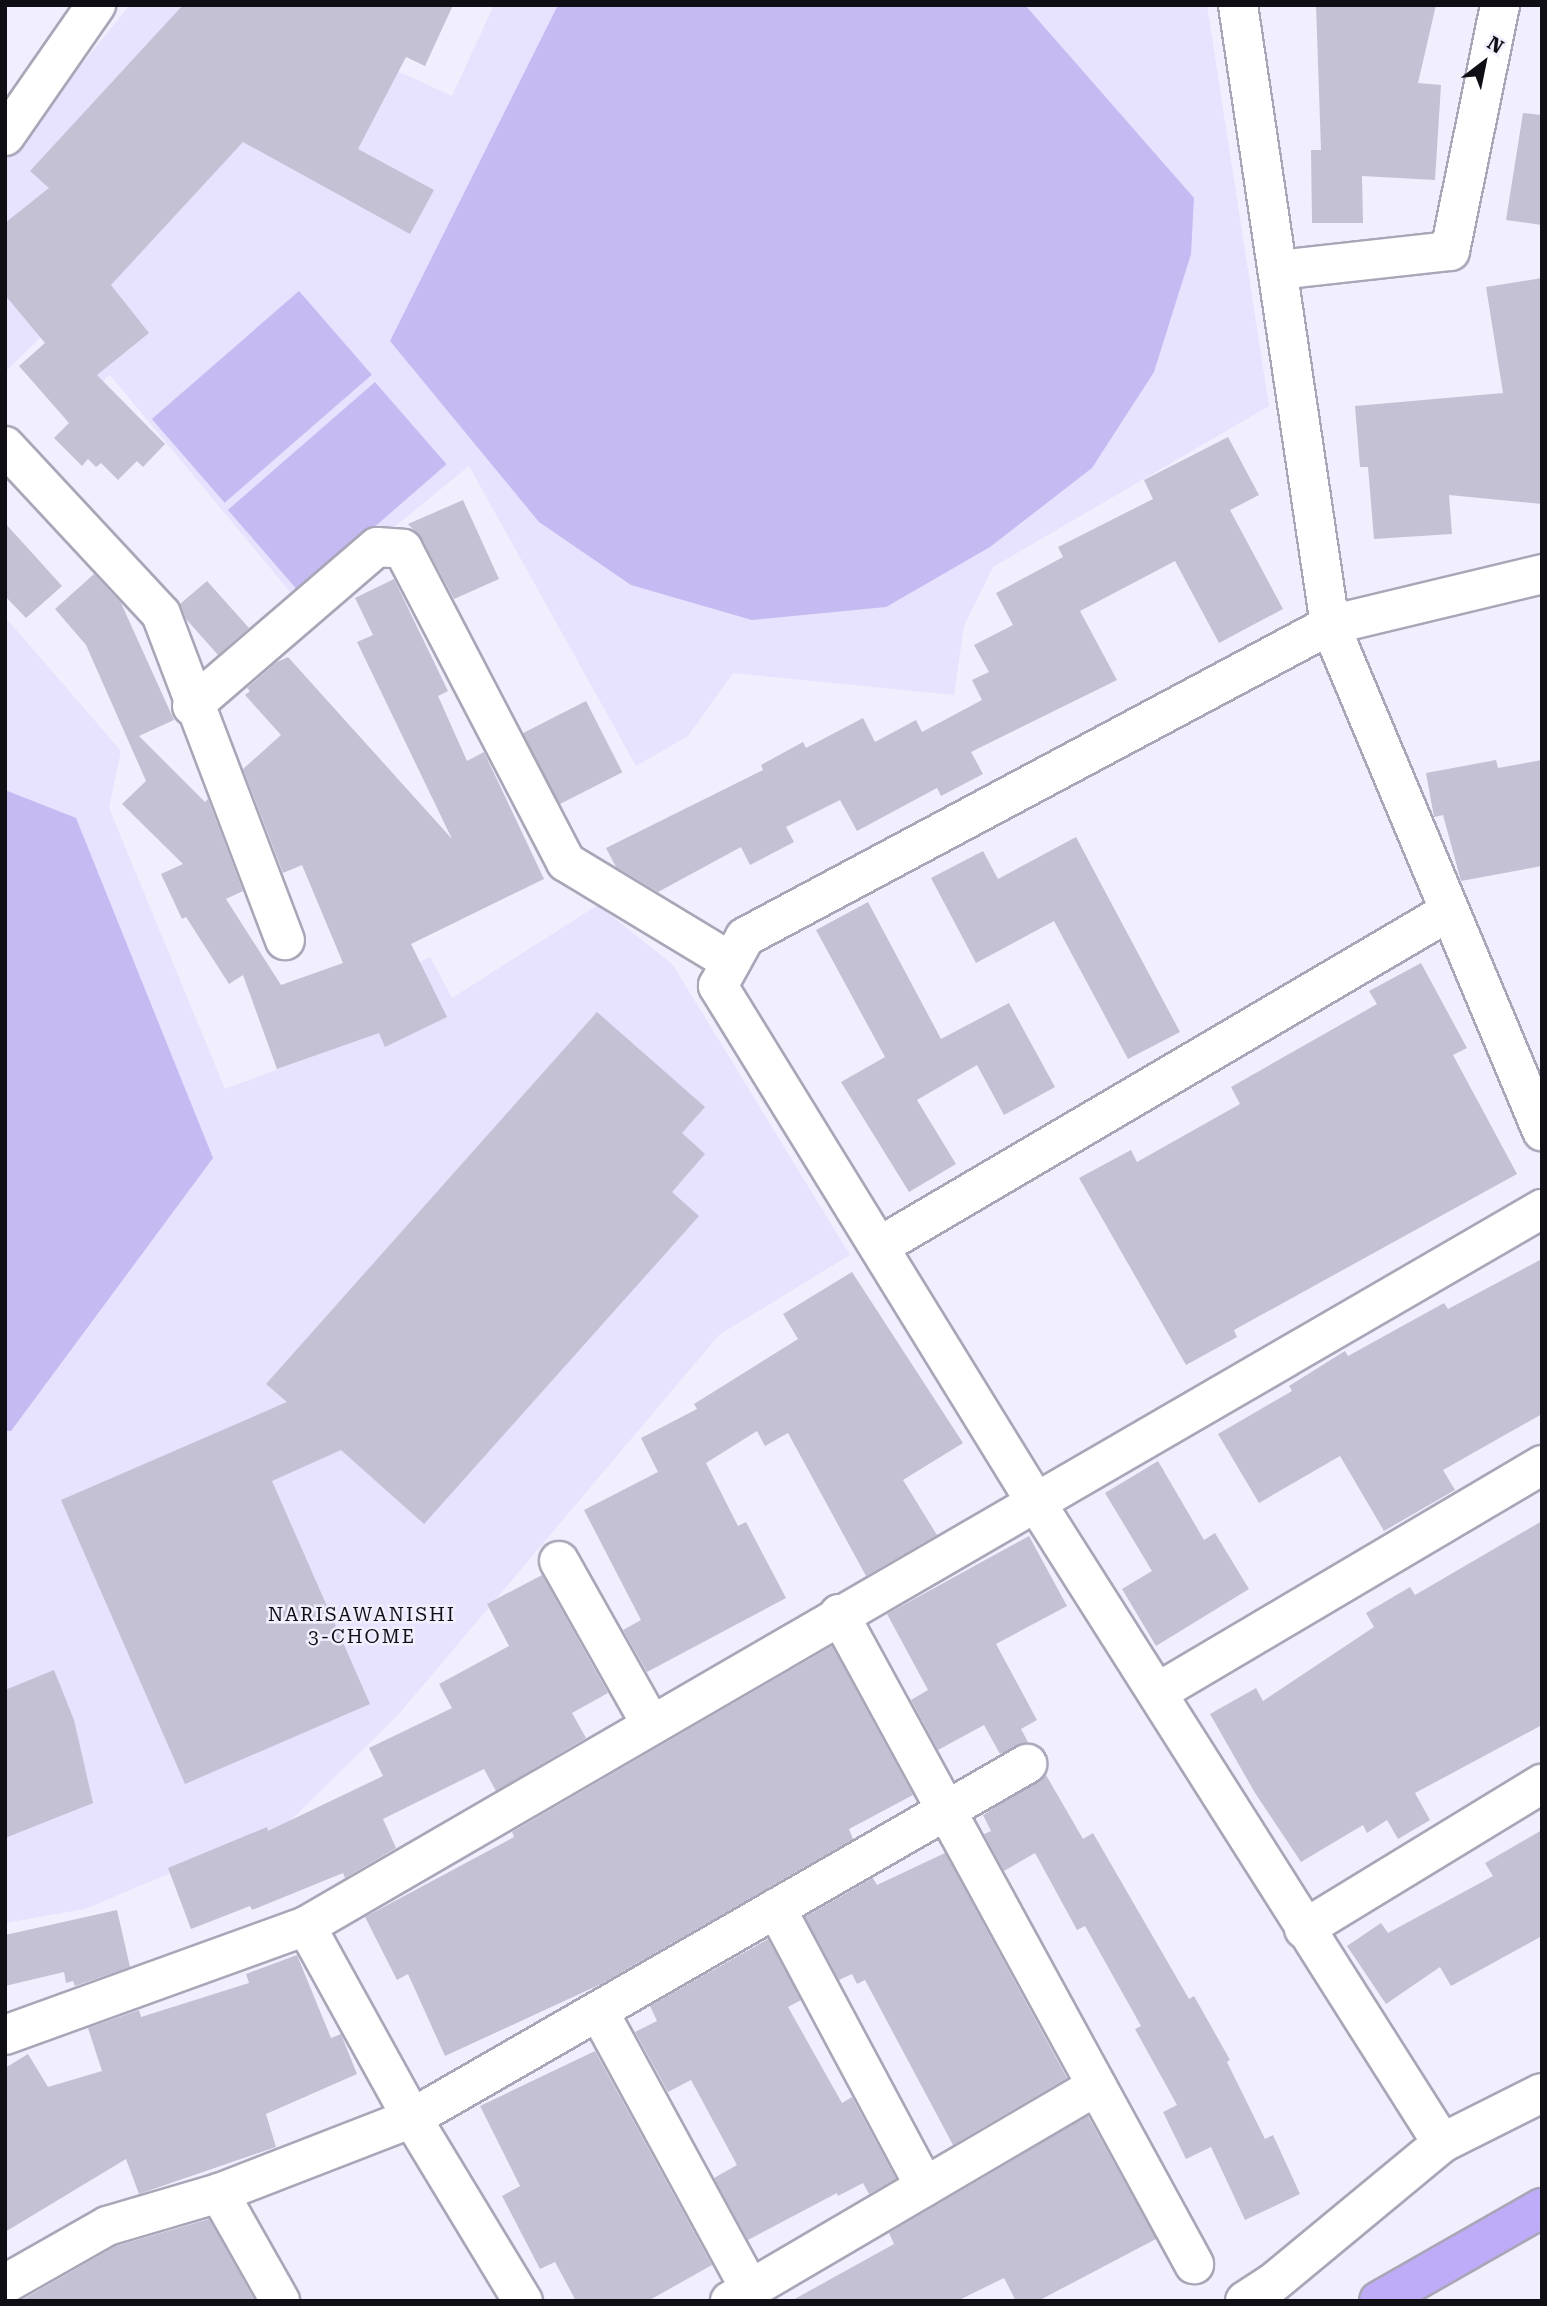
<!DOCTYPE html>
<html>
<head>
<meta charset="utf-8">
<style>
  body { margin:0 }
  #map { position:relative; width:1547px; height:2306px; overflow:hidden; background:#f1effe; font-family:"Roboto Serif",serif }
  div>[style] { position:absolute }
  .built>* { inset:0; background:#e7e2fd }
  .green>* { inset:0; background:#c6baf2; transform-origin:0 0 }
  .building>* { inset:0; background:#c4c1d4; transform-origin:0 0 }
  .roads { filter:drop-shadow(2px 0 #aaa6b8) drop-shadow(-2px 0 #aaa6b8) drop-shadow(0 2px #aaa6b8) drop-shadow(0 -2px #aaa6b8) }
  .minor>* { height:38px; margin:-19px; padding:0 19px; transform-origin:19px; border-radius:19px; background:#fff }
  .highway>* { height:38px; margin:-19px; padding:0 19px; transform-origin:19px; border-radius:19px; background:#beacf8 }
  span { translate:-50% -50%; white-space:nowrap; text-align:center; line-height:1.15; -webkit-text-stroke:5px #f1effe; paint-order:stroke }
  .neighbourhood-label { font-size:19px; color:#100e15; letter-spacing:2px }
  .frame { position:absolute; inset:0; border:7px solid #100e15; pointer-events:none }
  .north { position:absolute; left:1449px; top:28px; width:70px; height:70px; -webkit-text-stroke:5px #f1effe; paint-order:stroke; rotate:32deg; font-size:19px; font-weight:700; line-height:28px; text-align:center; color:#100e15 }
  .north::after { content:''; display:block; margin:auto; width:24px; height:32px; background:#100e15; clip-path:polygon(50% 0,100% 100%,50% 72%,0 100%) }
</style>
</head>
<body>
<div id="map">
  <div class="built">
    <i style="clip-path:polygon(130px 5px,253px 5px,452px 96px,494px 5px,1207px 5px,1269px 406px,993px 567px,964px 626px,954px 695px,733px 673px,688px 736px,636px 766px,469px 466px,300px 604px,110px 375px,99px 384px,50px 328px,5px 372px,5px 158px)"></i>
    <i style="clip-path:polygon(5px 617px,121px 751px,109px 808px,225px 1089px,372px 1034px,358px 993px,430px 957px,452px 998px,598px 905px,673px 965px,850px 1255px,719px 1335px,398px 1715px,287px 1824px,85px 1909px,5px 1923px)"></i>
  </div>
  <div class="green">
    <i style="clip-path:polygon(558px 5px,1025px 5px,1194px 198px,1191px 254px,1154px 372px,1092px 468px,990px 547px,886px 607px,752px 620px,631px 585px,539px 522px,390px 341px)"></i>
    <i style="left:299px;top:291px;width:111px;height:195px;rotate:49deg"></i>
    <i style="left:375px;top:382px;width:109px;height:195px;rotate:49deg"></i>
    <i style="clip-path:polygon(5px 790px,76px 818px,213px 1158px,11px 1431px,5px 1431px)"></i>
  </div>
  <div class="building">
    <i style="clip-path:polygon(183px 5px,453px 5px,425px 66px,406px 57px,358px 149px,434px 190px,410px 234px,243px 142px,111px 285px,149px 333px,97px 375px,165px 444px,143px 467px,137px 461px,118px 480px,101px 463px,96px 467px,88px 459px,82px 466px,54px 438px,69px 423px,19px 366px,45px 343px,5px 295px,5px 223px,49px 188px,30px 171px)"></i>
    <i style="clip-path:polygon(1316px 5px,1436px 5px,1418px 83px,1441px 85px,1435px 180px,1362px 176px,1363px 223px,1312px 223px,1311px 150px,1321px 150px)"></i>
    <i style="clip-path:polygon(1523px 113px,1542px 115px,1542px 225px,1506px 220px)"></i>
    <i style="clip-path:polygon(1542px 278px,1542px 504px,1449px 495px,1452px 534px,1374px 539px,1368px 467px,1360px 467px,1355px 406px,1503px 393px,1486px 287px)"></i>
    <i style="clip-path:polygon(1228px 437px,1259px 495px,1230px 510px,1283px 609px,1219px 643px,1175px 561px,1080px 611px,1117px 680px,971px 752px,983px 774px,941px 796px,937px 788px,857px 831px,840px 800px,786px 827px,794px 842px,750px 865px,741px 847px,658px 892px,616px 867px,606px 848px,763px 770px,761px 765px,803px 742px,806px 748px,863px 718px,875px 742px,916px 720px,922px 732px,982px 700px,972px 680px,989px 672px,974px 645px,1013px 625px,996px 593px,1063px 557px,1058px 547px,1153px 499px,1144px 480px)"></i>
    <i style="clip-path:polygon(463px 500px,499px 579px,454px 599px,422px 539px,408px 524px)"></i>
    <i style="clip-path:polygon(5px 523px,62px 586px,26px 618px,5px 596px)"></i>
    <i style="clip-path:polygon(94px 574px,121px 603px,174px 720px,139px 736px,205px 802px,208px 799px,243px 891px,226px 899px,281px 985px,343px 963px,302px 865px,283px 873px,243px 769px,281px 735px,245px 695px,250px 691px,247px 688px,277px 662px,288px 657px,452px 839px,357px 642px,373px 635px,355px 598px,394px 579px,448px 691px,438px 696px,467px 761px,484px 752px,544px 879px,411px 944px,447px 1017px,385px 1047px,379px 1033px,277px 1069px,243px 975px,229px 984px,186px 917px,182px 919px,161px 874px,183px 864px,122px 804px,146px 781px,86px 645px,55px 609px)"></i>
    <i style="clip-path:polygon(207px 581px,249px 628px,218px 655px,186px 619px,180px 604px)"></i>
    <i style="left:586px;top:701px;width:80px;height:71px;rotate:63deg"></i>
    <i style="clip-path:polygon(1496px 760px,1498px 768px,1542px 760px,1542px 866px,1461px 881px,1443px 815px,1434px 817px,1426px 773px)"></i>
    <i style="clip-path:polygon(1076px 837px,1180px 1032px,1128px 1059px,1054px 921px,976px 963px,931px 878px,983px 851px,998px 879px)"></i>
    <i style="clip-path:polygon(868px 902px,941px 1039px,1009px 1003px,1055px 1087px,1004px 1115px,977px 1065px,917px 1100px,956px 1164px,909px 1192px,841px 1082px,885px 1057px,816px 930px)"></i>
    <i style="clip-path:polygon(1421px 963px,1467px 1048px,1453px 1055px,1517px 1174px,1234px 1330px,1237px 1337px,1186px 1365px,1079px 1178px,1131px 1150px,1137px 1162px,1240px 1104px,1231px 1087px,1377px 1004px,1369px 991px)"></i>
    <i style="clip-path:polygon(597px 1012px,705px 1107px,682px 1133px,705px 1154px,672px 1192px,699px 1216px,424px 1524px,341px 1450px,272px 1481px,370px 1704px,185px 1784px,61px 1500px,287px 1402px,266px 1384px)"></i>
    <i style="clip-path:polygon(1542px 1259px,1542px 1414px,1443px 1470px,1455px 1490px,1384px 1531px,1340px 1456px,1259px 1503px,1218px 1434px,1292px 1391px,1289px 1386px,1345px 1351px,1348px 1356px,1444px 1303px,1448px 1309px)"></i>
    <i style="clip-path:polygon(852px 1272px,963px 1443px,903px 1480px,937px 1535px,866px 1576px,788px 1433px,765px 1446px,757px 1431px,706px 1463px,738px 1526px,746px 1522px,786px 1598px,647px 1672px,623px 1630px,641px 1620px,584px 1510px,658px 1472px,641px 1438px,697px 1409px,694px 1404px,798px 1339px,783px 1314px)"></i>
    <i style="clip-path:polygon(1158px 1461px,1204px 1540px,1215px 1533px,1249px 1589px,1156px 1646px,1122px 1589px,1152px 1571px,1105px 1493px)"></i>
    <i style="clip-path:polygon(1542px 1521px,1542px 1725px,1415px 1793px,1430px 1820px,1398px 1839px,1387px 1820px,1367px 1833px,1363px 1825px,1301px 1862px,1255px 1793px,1210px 1714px,1256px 1688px,1263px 1701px,1374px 1627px,1366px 1613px,1410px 1587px,1415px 1595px)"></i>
    <i style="clip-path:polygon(1029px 1536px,1067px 1606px,996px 1644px,1037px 1720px,1021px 1729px,1028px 1742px,1000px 1754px,984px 1725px,938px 1750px,911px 1700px,928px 1690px,887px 1614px)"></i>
    <i style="clip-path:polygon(542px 1575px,608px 1693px,572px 1713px,586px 1738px,496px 1791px,484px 1769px,383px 1819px,396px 1848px,345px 1878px,343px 1873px,252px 1910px,250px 1906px,191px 1929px,168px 1868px,267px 1827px,268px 1831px,383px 1776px,369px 1748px,452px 1708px,439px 1684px,509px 1646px,487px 1604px)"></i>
    <i style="clip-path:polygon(832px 1646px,913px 1795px,849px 1829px,853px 1839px,601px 1984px,445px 2056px,408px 1974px,397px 1980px,365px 1917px,514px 1837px,512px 1832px)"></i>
    <i style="clip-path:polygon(54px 1670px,74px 1720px,93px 1803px,5px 1838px,5px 1690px)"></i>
    <i style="clip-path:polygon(1046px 1775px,1083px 1839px,1093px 1833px,1189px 1999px,1194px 1996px,1230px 2060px,1227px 2062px,1265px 2139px,1273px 2135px,1300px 2194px,1245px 2220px,1211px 2147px,1186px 2159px,1163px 2112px,1177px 2105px,1135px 2029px,1141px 2026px,1085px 1926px,1077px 1930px,1035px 1853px,1004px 1871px,984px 1834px,991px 1831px,983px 1815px)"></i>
    <i style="clip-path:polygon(1542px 1830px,1542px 1936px,1451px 1986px,1440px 1967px,1386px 2004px,1347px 1946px,1381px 1923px,1388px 1933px,1493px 1876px,1485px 1863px)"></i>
    <i style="clip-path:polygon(945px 1853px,1067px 2078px,953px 2145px,865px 1980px,857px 1984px,852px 1974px,839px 1980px,805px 1917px,873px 1878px,877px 1885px)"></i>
    <i style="clip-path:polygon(117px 1910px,130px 1967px,75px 1986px,73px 1981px,66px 1983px,64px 1972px,5px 1986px,5px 1935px)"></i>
    <i style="clip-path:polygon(768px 1939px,801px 2000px,788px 2007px,842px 2103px,852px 2097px,896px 2179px,869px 2194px,863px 2183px,838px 2196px,837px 2193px,748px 2240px,714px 2178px,737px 2165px,691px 2080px,668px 2092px,635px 2032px,657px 2021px,650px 2006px)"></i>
    <i style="clip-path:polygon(297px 1955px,331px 2038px,341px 2034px,357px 2074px,266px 2114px,276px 2147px,139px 2194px,126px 2159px,5px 2232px,5px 2068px,28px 2054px,48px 2087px,102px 2071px,88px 2028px,139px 2010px,141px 2017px,249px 1983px,246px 1974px)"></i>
    <i style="clip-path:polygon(595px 2051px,712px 2265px,648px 2301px,576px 2301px,555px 2262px,540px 2269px,502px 2196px,520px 2186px,480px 2106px)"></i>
    <i style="clip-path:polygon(1088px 2116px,1156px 2239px,1038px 2301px,1016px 2301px,1004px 2278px,957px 2301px,791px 2301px,894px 2244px,889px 2233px)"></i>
    <i style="clip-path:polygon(209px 2219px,255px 2301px,20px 2301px,116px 2246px)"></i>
  </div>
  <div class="roads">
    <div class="minor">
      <i style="left:1238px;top:5px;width:627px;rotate:81.56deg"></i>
      <i style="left:1330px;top:625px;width:549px;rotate:67.27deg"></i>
      <i style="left:5px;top:136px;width:160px;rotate:-55.2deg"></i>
      <i style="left:1278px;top:270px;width:173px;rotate:-6.3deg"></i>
      <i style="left:1450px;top:251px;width:251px;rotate:-78.5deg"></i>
      <i style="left:5px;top:446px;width:229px;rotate:47.1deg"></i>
      <i style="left:161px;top:614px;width:349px;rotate:69.2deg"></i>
      <i style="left:192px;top:706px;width:244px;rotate:-40.7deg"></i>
      <i style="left:377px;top:547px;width:26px;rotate:4deg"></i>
      <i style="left:403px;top:549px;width:353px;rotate:62.5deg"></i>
      <i style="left:566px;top:862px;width:193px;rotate:31.2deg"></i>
      <i style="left:880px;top:1246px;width:659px;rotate:-30.46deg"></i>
      <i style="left:559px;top:1561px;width:187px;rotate:60.6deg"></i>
      <i style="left:839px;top:1614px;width:741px;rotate:61.36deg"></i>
      <i style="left:1160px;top:1691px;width:444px;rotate:-30.6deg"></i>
      <i style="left:776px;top:1908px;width:316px;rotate:61.9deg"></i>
      <i style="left:306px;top:1926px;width:219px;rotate:61.1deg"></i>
      <i style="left:412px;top:2118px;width:214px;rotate:58.8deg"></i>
      <i style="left:1304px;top:1929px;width:279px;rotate:-31.4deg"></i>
      <i style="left:599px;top:2012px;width:315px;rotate:61.4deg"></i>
      <i style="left:5px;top:2035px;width:320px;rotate:-19.9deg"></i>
      <i style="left:306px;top:1926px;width:1429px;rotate:-30.12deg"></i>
      <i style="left:1442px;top:2143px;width:760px;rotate:-122.37deg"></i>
      <i style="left:1035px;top:1501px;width:605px;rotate:-121.61deg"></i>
      <i style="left:718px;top:986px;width:56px;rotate:-61.1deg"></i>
      <i style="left:745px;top:937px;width:663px;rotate:-28.07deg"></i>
      <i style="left:1330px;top:625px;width:218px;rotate:-13.5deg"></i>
      <i style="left:219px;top:2193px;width:124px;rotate:60.5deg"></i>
      <i style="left:5px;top:2284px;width:117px;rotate:-29.6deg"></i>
      <i style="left:107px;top:2226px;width:117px;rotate:-16.4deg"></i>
      <i style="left:219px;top:2193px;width:207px;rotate:-21.2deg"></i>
      <i style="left:412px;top:2118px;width:710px;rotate:-29.93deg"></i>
      <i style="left:730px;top:2301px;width:425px;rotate:-30.4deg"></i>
      <i style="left:1245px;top:2301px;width:33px;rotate:-33deg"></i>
      <i style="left:1273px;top:2283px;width:219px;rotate:-39.6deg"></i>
      <i style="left:1442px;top:2143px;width:112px;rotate:-26.6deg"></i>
    </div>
    <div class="highway">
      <i style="left:1379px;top:2301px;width:188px;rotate:-29.7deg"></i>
    </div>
  </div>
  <div class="neighbourhood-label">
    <span style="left:362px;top:1626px">NARISAWANISHI<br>3-CHOME</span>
  </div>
  <div class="frame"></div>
  <div class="north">N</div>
</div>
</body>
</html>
